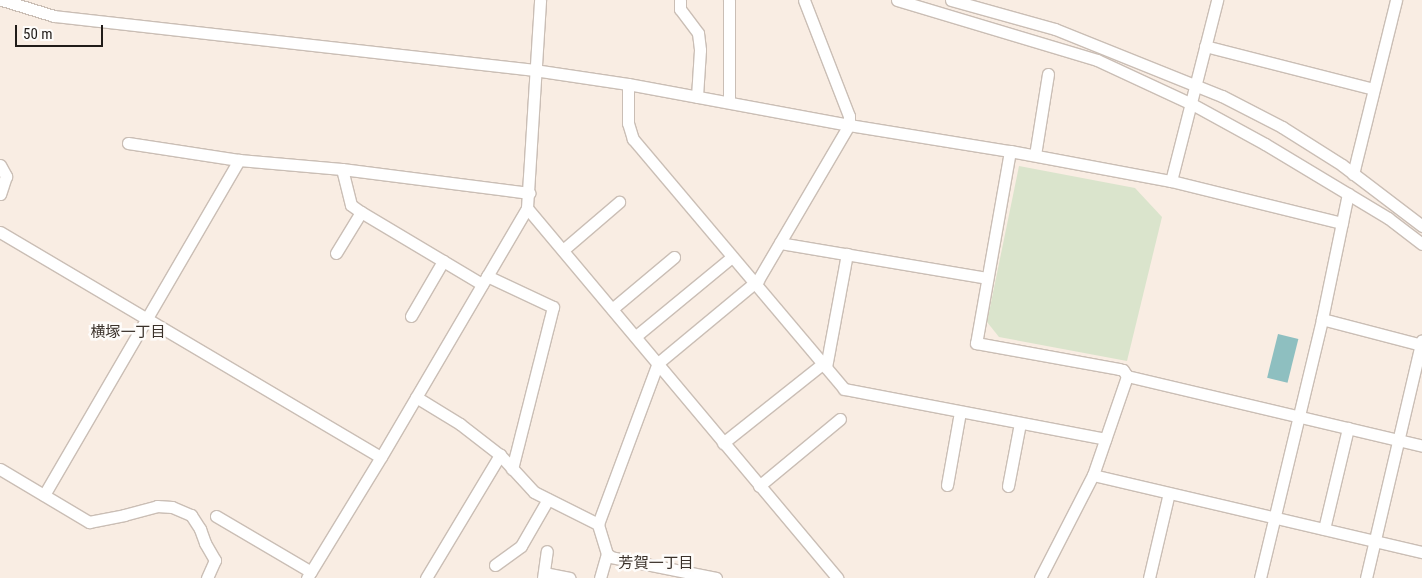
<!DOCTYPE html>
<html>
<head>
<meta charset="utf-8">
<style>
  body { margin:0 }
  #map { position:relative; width:1422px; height:578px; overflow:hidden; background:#f9ede3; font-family:"Roboto Condensed","Noto Sans JP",sans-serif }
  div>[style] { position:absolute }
  .green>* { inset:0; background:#dae4cc }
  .water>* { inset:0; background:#8ebfc0; transform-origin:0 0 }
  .roads { filter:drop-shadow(1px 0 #cabeb5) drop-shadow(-1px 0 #cabeb5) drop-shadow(0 1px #cabeb5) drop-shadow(0 -1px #cabeb5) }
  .minor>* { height:11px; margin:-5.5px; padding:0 5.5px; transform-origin:5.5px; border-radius:5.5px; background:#fff }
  span { translate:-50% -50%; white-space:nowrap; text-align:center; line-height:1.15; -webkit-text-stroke:5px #fefcfa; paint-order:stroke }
  .neighbourhood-label { font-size:15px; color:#3a312a }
  .scale { position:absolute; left:15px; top:25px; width:88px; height:22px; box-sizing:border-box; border:2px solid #211c19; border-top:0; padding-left:6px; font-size:15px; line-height:18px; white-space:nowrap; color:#211c19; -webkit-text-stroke:4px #fefcfa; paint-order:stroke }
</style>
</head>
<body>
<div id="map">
  <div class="green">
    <i style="clip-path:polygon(1019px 166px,1135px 188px,1162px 217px,1127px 361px,999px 337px,987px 322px)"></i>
  </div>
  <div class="water">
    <i style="left:1278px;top:334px;width:21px;height:45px;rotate:14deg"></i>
  </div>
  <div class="roads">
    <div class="minor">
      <i style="left:2px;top:0;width:54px;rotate:17.1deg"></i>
      <i style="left:54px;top:16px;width:483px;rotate:6.4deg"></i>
      <i style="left:534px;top:70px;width:95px;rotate:8.5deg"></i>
      <i style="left:628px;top:84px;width:225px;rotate:10.5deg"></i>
      <i style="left:849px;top:125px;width:163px;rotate:9.2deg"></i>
      <i style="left:1010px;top:151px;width:164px;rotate:10.6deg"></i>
      <i style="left:1171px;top:181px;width:176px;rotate:13.8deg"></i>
      <i style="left:680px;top:0;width:9px;rotate:90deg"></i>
      <i style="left:680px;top:9px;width:30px;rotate:53deg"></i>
      <i style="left:698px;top:33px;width:17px;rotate:83deg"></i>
      <i style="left:700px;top:50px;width:47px;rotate:93.7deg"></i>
      <i style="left:897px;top:0;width:209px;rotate:16.7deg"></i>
      <i style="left:1097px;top:60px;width:105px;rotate:24.9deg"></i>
      <i style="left:1192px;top:104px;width:83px;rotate:28.7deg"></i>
      <i style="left:1265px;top:144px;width:144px;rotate:31deg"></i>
      <i style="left:1388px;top:218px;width:43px;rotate:37.4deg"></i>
      <i style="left:951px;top:0;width:108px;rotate:15.6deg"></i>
      <i style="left:1055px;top:29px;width:180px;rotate:21.9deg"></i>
      <i style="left:1222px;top:96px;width:68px;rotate:27.3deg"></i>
      <i style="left:1282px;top:127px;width:71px;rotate:32.3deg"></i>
      <i style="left:1342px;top:165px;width:101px;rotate:37.3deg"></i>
      <i style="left:1205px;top:46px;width:174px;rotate:14.3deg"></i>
      <i style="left:628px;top:84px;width:39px;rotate:90deg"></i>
      <i style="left:628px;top:123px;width:17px;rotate:73deg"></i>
      <i style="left:633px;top:139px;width:327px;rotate:49.8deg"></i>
      <i style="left:844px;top:389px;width:266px;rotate:10.8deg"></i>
      <i style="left:729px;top:102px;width:102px;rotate:-90deg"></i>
      <i style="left:128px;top:143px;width:112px;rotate:8.7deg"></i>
      <i style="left:239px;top:160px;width:103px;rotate:5deg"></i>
      <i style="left:342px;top:169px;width:189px;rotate:7.3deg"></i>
      <i style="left:1010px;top:151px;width:195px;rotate:100deg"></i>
      <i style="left:976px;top:343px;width:145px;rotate:10.3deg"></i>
      <i style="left:1119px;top:369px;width:4px;rotate:14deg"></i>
      <i style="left:1123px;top:370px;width:7px;rotate:56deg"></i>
      <i style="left:1127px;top:376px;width:303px;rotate:13.3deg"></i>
      <i style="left:1035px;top:155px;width:82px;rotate:-80.9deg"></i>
      <i style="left:0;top:165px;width:13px;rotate:61deg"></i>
      <i style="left:6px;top:176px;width:19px;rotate:108deg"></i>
      <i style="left:342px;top:169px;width:37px;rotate:76deg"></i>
      <i style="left:351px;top:205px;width:12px;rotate:35deg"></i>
      <i style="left:1353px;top:174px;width:179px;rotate:-76.1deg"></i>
      <i style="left:1171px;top:181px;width:187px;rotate:-75.7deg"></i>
      <i style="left:527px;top:208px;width:483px;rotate:50deg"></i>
      <i style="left:0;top:232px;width:442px;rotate:30.6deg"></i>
      <i style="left:780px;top:243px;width:210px;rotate:9.6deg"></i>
      <i style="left:563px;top:250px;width:74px;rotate:-40.6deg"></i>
      <i style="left:336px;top:253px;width:48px;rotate:-58.6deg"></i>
      <i style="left:361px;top:212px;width:141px;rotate:30.8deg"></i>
      <i style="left:487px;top:276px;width:73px;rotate:25.2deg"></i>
      <i style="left:553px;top:307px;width:167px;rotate:104.2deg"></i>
      <i style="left:612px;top:309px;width:81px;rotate:-40deg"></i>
      <i style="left:411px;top:316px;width:64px;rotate:-59.8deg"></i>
      <i style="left:1322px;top:319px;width:103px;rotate:14.6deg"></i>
      <i style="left:636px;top:336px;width:124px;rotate:-39.5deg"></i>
      <i style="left:826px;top:367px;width:115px;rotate:-79.5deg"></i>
      <i style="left:416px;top:397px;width:52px;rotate:31.5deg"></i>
      <i style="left:460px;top:424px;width:51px;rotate:37.8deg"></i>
      <i style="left:500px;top:455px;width:50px;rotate:47.4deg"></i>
      <i style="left:534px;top:492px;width:72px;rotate:26.6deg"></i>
      <i style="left:723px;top:443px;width:125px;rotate:-38.5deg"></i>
      <i style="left:0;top:469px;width:104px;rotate:30.8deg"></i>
      <i style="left:89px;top:522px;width:36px;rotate:-11deg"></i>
      <i style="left:124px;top:515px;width:34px;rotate:-15deg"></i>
      <i style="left:157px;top:506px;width:15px;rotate:4deg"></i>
      <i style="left:172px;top:507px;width:21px;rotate:23deg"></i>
      <i style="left:191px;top:515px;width:17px;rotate:57deg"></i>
      <i style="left:200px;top:529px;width:15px;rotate:70deg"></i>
      <i style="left:205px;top:543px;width:20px;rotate:60deg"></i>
      <i style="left:215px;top:560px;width:20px;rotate:114deg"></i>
      <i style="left:1093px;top:475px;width:338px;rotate:13.2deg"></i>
      <i style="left:947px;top:485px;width:74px;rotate:-79.9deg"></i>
      <i style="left:759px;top:486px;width:105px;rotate:-39.6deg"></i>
      <i style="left:1008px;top:486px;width:64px;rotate:-79.2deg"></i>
      <i style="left:44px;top:495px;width:388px;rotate:-59.8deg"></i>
      <i style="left:216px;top:516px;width:110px;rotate:30.5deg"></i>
      <i style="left:1324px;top:529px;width:104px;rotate:-76.6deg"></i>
      <i style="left:495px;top:565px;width:32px;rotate:-36deg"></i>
      <i style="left:521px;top:546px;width:54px;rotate:-60.1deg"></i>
      <i style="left:544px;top:573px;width:26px;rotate:11deg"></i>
      <i style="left:307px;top:578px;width:142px;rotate:-58.6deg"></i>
      <i style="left:381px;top:457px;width:289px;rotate:-59.6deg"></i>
      <i style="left:527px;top:208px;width:208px;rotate:-86.4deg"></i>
      <i style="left:426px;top:578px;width:144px;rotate:-59deg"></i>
      <i style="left:543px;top:578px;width:27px;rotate:-82deg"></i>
      <i style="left:600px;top:578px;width:25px;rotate:-74deg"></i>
      <i style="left:716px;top:578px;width:107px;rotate:-168.7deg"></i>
      <i style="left:611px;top:557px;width:5px;rotate:-143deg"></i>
      <i style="left:607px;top:554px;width:31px;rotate:-107deg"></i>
      <i style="left:598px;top:524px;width:172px;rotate:-69.6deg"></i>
      <i style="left:658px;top:363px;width:130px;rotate:-39.7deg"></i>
      <i style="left:758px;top:280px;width:180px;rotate:-59.6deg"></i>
      <i style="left:849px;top:125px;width:9px;rotate:-90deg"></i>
      <i style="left:849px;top:116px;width:124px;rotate:-111.2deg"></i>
      <i style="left:1040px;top:578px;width:116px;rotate:-62.8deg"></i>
      <i style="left:1093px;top:475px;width:105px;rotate:-71deg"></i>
      <i style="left:1149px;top:578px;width:87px;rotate:-76.8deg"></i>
      <i style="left:1260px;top:578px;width:266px;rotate:-76.5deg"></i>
      <i style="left:1322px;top:319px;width:128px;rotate:-78.3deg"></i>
      <i style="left:1366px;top:578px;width:244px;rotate:-76.8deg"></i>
    </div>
  </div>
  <div class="neighbourhood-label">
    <span style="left:128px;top:333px">横塚一丁目</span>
    <span style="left:656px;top:564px">芳賀一丁目</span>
  </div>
  <div class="scale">50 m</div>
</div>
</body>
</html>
